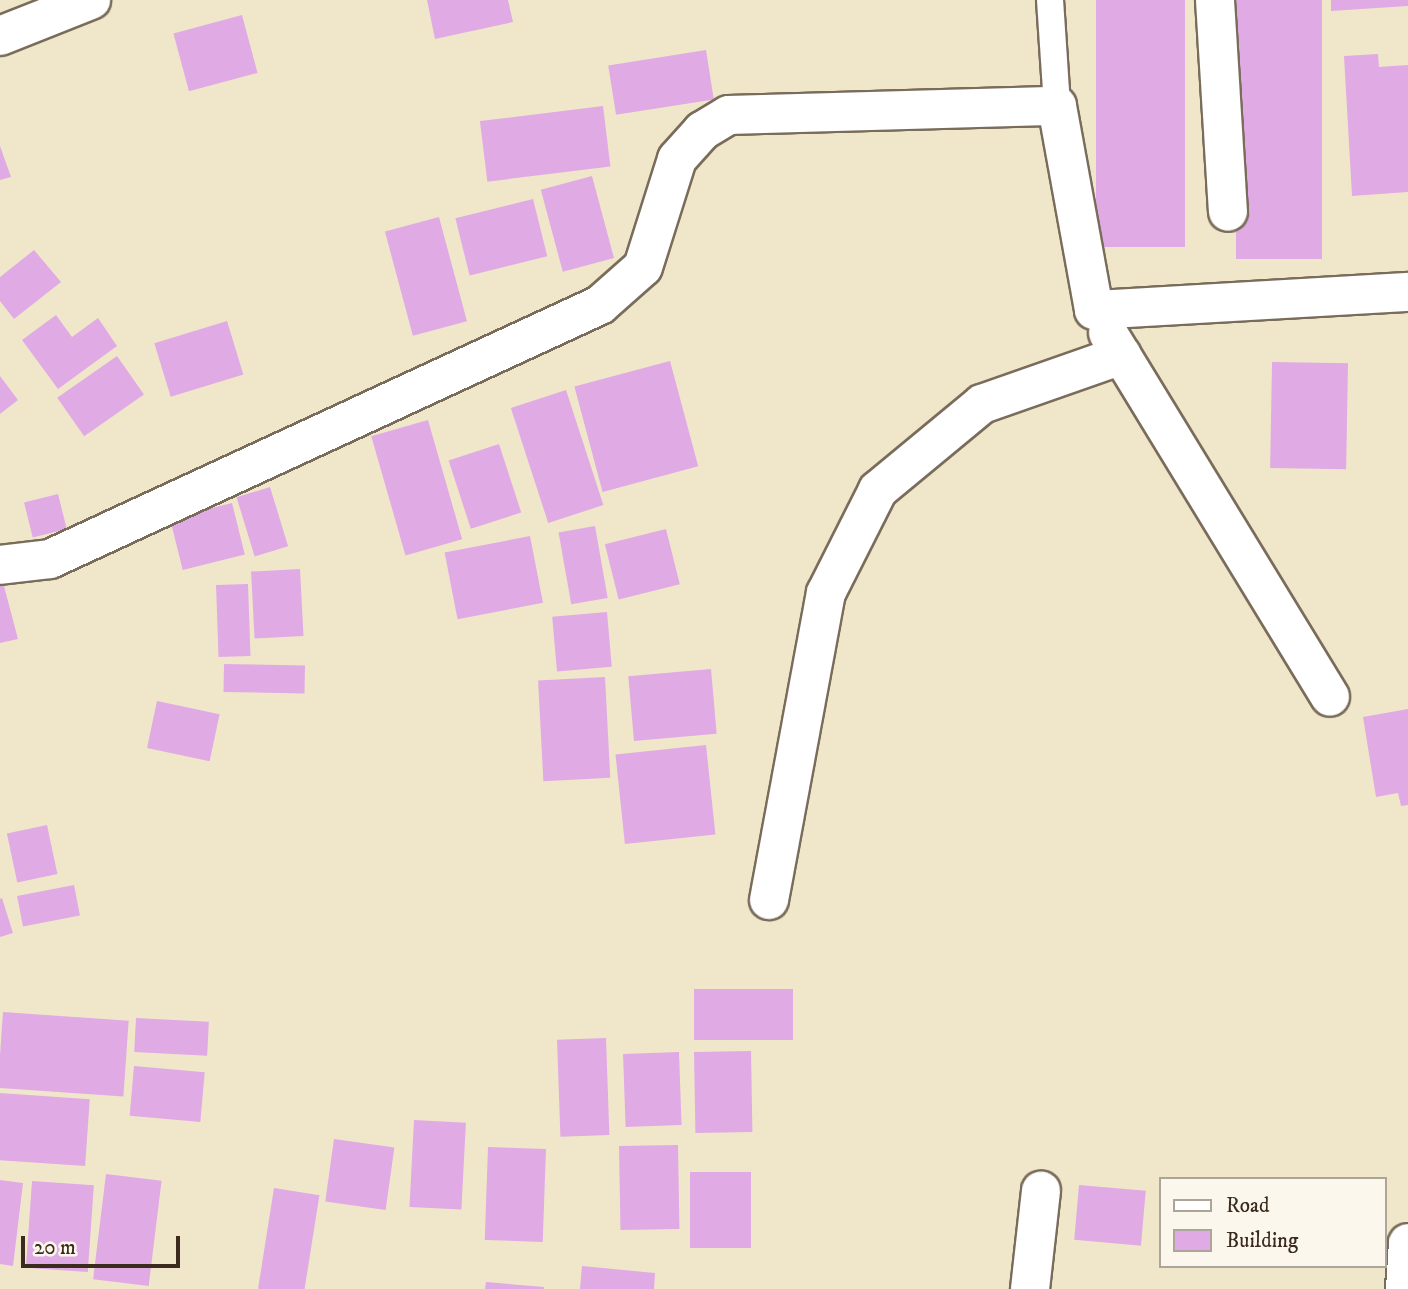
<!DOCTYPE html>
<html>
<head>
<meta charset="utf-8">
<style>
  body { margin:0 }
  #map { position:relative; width:1408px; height:1289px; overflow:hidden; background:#f0e7cb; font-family:"IM FELL DW Pica",serif }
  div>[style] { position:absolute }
  .building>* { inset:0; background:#e0aae5; transform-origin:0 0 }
  .roads { filter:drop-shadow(2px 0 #7a6c5b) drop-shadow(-2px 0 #7a6c5b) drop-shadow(0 2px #7a6c5b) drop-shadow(0 -2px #7a6c5b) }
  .lane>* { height:26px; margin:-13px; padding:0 13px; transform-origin:13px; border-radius:13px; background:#fff }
  .street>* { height:38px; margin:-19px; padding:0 19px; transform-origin:19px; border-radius:19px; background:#fff }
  span { translate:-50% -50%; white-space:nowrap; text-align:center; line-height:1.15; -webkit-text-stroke:5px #fbf7ec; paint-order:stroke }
  .legend { position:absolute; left:1159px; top:1177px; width:228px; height:91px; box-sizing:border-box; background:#fbf7ec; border:2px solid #aea59a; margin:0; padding:9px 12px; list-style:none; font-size:21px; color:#3b2a1e }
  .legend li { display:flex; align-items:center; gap:14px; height:35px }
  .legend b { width:35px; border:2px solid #aea59a }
  .scale { position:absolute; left:21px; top:1236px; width:159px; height:32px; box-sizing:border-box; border:4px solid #3b2a1e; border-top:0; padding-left:9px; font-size:21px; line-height:24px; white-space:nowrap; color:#3b2a1e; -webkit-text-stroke:5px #fbf7ec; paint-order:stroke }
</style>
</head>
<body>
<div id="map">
  <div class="building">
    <i style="clip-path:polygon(427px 0,508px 0,513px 22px,435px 39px)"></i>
    <i style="left:1096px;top:0;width:89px;height:247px"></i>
    <i style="left:1236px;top:0;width:86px;height:259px"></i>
    <i style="clip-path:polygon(1331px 0,1408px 0,1408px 6px,1331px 11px)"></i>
    <i style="left:242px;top:15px;width:60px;height:71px;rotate:75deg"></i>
    <i style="left:706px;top:50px;width:50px;height:99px;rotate:81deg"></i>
    <i style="clip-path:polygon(1378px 54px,1379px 67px,1408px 65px,1408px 192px,1352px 196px,1344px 56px)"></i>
    <i style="left:603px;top:106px;width:61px;height:124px;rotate:83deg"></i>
    <i style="clip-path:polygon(0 146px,11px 177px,0 180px)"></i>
    <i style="left:592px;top:176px;width:85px;height:53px;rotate:75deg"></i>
    <i style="left:533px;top:199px;width:59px;height:80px;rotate:76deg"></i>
    <i style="left:439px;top:217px;width:108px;height:56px;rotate:75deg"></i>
    <i style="clip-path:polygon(34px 250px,61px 282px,14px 319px,0 301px,0 277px)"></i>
    <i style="clip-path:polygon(56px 315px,72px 337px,98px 318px,117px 346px,58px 389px,22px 340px)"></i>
    <i style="left:227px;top:321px;width:56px;height:76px;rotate:73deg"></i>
    <i style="left:117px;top:356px;width:47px;height:73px;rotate:55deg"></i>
    <i style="left:670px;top:361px;width:109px;height:99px;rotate:75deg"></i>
    <i style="left:1272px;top:362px;width:76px;height:106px;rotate:1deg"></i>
    <i style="clip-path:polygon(0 376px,18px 400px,0 414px)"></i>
    <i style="left:566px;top:390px;width:121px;height:58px;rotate:72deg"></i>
    <i style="left:428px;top:420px;width:124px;height:59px;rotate:74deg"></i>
    <i style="left:499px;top:444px;width:72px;height:53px;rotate:72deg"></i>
    <i style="left:270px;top:487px;width:62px;height:35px;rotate:73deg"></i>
    <i style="left:58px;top:494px;width:36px;height:35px;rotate:76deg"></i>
    <i style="left:232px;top:503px;width:53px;height:64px;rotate:76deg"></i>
    <i style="left:595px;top:526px;width:73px;height:37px;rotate:80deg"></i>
    <i style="left:666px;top:529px;width:57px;height:63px;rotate:76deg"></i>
    <i style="left:530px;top:536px;width:68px;height:87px;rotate:79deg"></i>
    <i style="left:300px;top:569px;width:67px;height:49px;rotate:87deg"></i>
    <i style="clip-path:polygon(0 571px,18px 639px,0 643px)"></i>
    <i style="left:248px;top:584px;width:72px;height:32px;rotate:88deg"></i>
    <i style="left:607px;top:612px;width:55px;height:55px;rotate:85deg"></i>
    <i style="left:224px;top:664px;width:81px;height:28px;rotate:1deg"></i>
    <i style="left:711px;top:669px;width:65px;height:83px;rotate:85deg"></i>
    <i style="left:605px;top:677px;width:101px;height:67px;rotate:87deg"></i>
    <i style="left:157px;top:701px;width:64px;height:48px;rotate:12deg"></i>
    <i style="clip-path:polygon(1408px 709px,1408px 805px,1401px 806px,1398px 793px,1376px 797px,1363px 717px)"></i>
    <i style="left:706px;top:745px;width:90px;height:91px;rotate:84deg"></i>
    <i style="left:47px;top:825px;width:50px;height:41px;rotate:78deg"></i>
    <i style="left:74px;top:885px;width:31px;height:58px;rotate:79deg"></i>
    <i style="clip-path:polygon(2px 898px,13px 933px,0 937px,0 899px)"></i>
    <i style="left:793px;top:989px;width:51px;height:99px;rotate:90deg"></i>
    <i style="left:3px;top:1012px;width:126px;height:76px;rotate:4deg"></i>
    <i style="left:136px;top:1018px;width:73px;height:34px;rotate:3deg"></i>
    <i style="left:606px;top:1038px;width:97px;height:49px;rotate:88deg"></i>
    <i style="left:751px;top:1051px;width:81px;height:57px;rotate:89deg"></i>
    <i style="left:679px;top:1052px;width:73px;height:56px;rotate:88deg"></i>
    <i style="left:134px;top:1066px;width:71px;height:50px;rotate:5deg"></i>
    <i style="left:0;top:1093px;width:90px;height:67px;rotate:4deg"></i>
    <i style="left:414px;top:1120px;width:52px;height:87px;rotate:3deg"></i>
    <i style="left:334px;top:1139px;width:61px;height:63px;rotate:8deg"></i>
    <i style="left:678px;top:1145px;width:84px;height:59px;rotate:89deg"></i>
    <i style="left:488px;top:1147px;width:58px;height:93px;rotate:2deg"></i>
    <i style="left:690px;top:1172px;width:61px;height:76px"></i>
    <i style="left:106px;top:1174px;width:56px;height:106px;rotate:7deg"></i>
    <i style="clip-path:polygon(0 1180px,23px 1183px,13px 1266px,0 1264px)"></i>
    <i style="left:32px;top:1181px;width:62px;height:87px;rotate:4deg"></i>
    <i style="left:1079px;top:1185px;width:67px;height:55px;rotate:5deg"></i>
    <i style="left:274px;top:1188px;width:46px;height:102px;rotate:9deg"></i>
    <i style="clip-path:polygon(582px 1266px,655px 1273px,654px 1289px,580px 1289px)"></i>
    <i style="clip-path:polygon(486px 1282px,544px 1287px,544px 1289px,485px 1289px)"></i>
  </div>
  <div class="roads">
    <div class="lane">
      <i style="left:1050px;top:0;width:106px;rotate:86.2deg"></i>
    </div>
    <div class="street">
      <i style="left:1215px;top:0;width:212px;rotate:86.5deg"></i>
      <i style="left:0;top:36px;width:98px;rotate:-21.6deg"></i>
      <i style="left:1108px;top:333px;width:426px;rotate:58.6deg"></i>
      <i style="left:0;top:565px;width:50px;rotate:-6.8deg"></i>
      <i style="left:50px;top:559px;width:606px;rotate:-24.79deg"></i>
      <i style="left:600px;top:305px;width:57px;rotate:-41.5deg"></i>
      <i style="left:643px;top:267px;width:113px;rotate:-72.5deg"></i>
      <i style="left:677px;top:159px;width:38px;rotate:-48deg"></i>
      <i style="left:702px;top:131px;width:31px;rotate:-31deg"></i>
      <i style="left:729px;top:115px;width:328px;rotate:-1.6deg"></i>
      <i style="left:1057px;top:106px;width:207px;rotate:79.7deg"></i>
      <i style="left:1094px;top:310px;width:315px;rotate:-3.3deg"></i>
      <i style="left:769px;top:900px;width:312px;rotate:-79.5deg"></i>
      <i style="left:826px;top:593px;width:115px;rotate:-63.2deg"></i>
      <i style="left:878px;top:490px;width:135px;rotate:-39.6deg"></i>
      <i style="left:982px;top:404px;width:148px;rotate:-19.3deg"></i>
      <i style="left:1030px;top:1289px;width:99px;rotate:-83.6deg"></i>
      <i style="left:1405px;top:1289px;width:46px;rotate:-86.3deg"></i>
    </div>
  </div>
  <ul class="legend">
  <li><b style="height:9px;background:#fff"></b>Road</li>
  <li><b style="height:19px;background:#e0aae5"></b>Building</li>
  </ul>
  <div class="scale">20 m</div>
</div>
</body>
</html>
